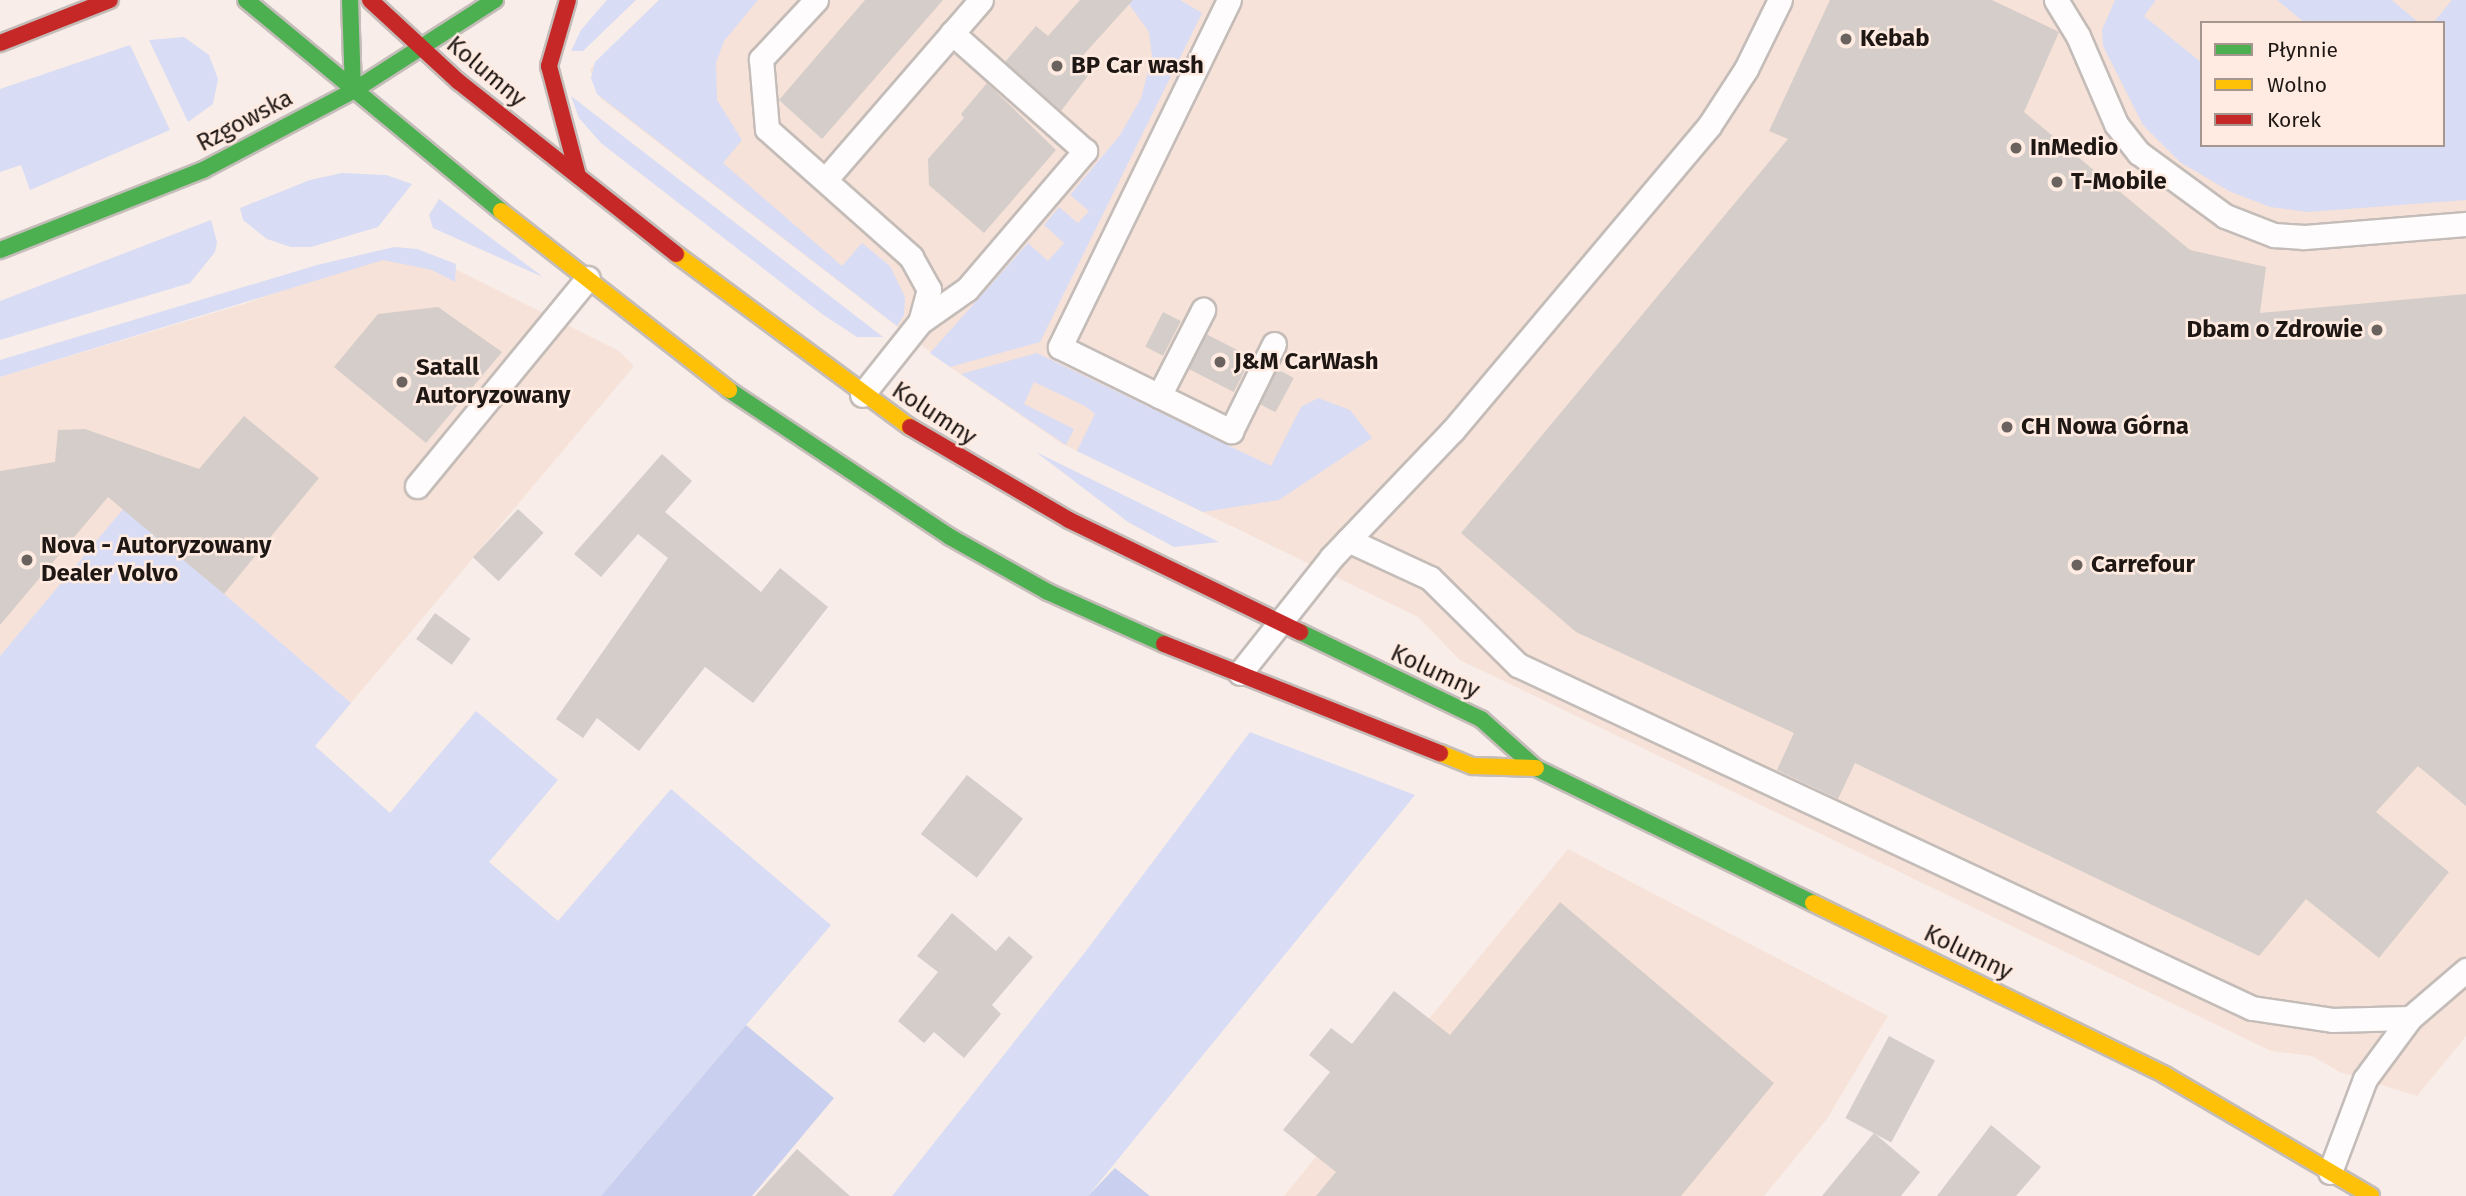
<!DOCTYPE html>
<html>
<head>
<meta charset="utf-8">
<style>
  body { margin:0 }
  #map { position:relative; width:2466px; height:1196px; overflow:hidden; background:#f8ede8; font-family:"Fira Sans",sans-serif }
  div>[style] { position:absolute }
  .built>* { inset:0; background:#f6e2d8 }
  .green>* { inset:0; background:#d8dcf4 }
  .forest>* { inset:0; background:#c9cfee }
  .building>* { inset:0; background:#d5cdc9; transform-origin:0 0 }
  .roads { filter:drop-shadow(2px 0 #c4bcb8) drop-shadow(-2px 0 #c4bcb8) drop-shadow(0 2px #c4bcb8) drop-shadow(0 -2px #c4bcb8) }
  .lane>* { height:23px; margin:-11.5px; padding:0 11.5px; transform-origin:11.5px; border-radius:11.5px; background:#fefcfc }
  .fast>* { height:16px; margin:-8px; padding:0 8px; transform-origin:8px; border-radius:8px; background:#4caf50 }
  .slow>* { height:16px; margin:-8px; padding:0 8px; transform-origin:8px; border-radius:8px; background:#ffc107 }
  .jam>* { height:16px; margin:-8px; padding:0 8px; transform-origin:8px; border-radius:8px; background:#c62828 }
  .dots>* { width:19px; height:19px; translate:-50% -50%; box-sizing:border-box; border:4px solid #ffebe1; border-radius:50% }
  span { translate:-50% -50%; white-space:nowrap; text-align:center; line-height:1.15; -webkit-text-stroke:5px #ffebe1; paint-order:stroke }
  .poi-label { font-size:24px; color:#1e1714; font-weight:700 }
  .left { translate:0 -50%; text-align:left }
  .right { translate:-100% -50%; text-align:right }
  .street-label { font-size:24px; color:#1e1714 }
  .legend { position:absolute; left:2200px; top:21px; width:245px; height:126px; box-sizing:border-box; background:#ffebe1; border:2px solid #a5968f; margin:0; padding:9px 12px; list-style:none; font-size:21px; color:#1e1714 }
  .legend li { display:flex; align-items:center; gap:14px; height:35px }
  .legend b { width:35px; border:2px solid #a5968f }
</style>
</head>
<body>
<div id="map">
  <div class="built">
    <i style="clip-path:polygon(evenodd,659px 0,2466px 0,2466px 1036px,2417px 1096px,2340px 1072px,2312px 1056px,2271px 1051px,1460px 660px,1418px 617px,1061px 443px,950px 367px,600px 98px,590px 69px,659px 0,2202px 23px,2443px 23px,2443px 145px,2202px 145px,2202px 23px)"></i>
    <i style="clip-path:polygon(388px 253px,457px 270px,619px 351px,634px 366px,351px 703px,124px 509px,0 656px,0 377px,244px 304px)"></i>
    <i style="clip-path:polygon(1568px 849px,1888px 1016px,1827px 1119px,1764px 1196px,1284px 1196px)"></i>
  </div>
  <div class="green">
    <i style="clip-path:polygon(607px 0,636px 0,583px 51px,571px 51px,581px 30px)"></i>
    <i style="clip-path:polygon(659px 0,758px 0,724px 41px,716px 63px,717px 100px,742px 140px,723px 163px,842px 266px,862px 243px,890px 266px,905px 297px,904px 315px,897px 326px,597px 94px,591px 78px,595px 62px)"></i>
    <i style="clip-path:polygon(1126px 0,1180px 0,1202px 13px,1040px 342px,950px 367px,930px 353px,1028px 243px,1048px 261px,1064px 243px,1044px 225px,1059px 207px,1078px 223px,1089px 211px,1070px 195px,1120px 135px,1141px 98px,1152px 56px,1149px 32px)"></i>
    <i style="clip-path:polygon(2115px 0,2156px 0,2144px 16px,2202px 63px,2202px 145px,2443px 145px,2443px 23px,2433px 23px,2452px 0,2466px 0,2466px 200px,2308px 212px,2270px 207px,2229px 191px,2180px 162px,2143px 125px,2103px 46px,2102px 30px)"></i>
    <i style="clip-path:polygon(2277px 0,2392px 0,2419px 23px,2305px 23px)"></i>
    <i style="clip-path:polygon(184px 37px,209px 55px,218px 79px,213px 104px,188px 122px,149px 40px)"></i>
    <i style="clip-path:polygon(130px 45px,170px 130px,30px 190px,21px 165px,0 172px,0 89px)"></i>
    <i style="clip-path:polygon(571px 96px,883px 337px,857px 337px,822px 314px,601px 143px,579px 118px)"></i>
    <i style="clip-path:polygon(342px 173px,386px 175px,412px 184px,378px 227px,311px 247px,291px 247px,267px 239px,243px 220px,240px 208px,310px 180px)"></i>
    <i style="clip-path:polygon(439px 199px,543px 277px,433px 228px,429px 215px)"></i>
    <i style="clip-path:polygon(211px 220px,217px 242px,215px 252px,190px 283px,0 340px,0 301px)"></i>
    <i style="clip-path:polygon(394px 247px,417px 249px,456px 264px,455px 282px,432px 270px,383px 260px,0 377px,0 360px,317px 265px)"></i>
    <i style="clip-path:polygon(1037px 353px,1271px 466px,1301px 407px,1318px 398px,1350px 410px,1372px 438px,1279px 500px,1203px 512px,1077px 451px,1095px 414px,1085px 406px,1034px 382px,1024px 404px,1074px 429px,1066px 445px,961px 374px)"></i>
    <i style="clip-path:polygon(1036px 452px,1219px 542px,1174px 547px,1128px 522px)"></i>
    <i style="clip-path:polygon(124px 508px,351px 703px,315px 746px,390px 813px,476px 711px,558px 780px,489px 862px,558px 921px,671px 789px,831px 925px,601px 1196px,0 1196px,0 656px)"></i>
    <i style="clip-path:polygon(1250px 732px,1415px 795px,1088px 1196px,892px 1196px,1086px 951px)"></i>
  </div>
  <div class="forest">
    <i style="clip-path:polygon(746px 1025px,834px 1098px,752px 1196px,601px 1196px)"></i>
    <i style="clip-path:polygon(1115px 1168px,1150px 1196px,1088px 1196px)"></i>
  </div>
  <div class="building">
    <i style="clip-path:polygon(865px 0,943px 0,822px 139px,779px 100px)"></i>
    <i style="clip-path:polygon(1080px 0,1133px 0,1077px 62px,1090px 73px,1061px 111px,1005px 62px,1036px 26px,1048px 36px)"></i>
    <i style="clip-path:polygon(1830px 0,1992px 0,2059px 32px,2024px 112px,2190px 250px,2266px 267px,2260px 313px,2466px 294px,2466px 806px,2418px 766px,2376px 812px,2449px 872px,2379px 958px,2306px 899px,2259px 956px,1855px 763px,1838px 799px,1777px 770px,1794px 733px,1576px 632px,1461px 533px,1788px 139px,1769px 131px)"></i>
    <i style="clip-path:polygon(987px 83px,1056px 150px,984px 233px,929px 185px,928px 159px,964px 118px,961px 114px)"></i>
    <i style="clip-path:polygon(438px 307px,502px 352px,426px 443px,334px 367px,378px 314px)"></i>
    <i style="left:1163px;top:312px;width:20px;height:39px;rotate:27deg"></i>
    <i style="left:1206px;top:334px;width:51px;height:39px;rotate:27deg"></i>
    <i style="left:1277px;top:369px;width:19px;height:39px;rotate:28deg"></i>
    <i style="clip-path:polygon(244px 416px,319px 478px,224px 594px,108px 497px,0 625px,0 471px,55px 462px,58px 430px,85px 429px,199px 469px)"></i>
    <i style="clip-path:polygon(662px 454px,692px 481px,665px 512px,761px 592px,780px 568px,828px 607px,753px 703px,705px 667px,639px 751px,597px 718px,583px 738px,556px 719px,668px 558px,638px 534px,601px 577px,574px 554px)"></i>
    <i style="left:518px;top:509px;width:35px;height:66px;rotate:43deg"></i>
    <i style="left:435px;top:613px;width:44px;height:32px;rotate:36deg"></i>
    <i style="left:967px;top:775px;width:71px;height:75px;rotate:38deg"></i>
    <i style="clip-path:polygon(1560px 902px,1774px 1083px,1681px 1196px,1316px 1196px,1336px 1172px,1283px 1130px,1330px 1072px,1309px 1055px,1331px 1028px,1352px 1044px,1394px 991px,1450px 1035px)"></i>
    <i style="clip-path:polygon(952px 913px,996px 951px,1009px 936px,1033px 957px,992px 1005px,1001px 1014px,964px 1058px,934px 1032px,924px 1043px,898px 1021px,938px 972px,917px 956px)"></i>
    <i style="left:1889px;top:1036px;width:52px;height:93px;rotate:28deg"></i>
    <i style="clip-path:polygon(1991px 1125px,2041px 1167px,2016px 1196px,1937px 1196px)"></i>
    <i style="clip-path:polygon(1874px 1133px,1920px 1172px,1901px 1196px,1822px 1196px)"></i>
    <i style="clip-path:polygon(797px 1149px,850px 1196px,755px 1196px)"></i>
  </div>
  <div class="roads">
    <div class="lane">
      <i style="left:816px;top:0;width:81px;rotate:133deg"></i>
      <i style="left:761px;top:59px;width:70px;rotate:85.1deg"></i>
      <i style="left:767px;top:129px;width:193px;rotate:41.6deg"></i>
      <i style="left:911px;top:257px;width:37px;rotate:61deg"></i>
      <i style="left:929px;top:289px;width:34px;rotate:105deg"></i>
      <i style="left:920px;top:322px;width:93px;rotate:128.5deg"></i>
      <i style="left:1229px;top:0;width:386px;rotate:116deg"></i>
      <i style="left:1060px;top:347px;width:191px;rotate:26.2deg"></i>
      <i style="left:1231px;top:431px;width:97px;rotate:-63.7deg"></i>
      <i style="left:2056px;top:0;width:42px;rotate:58.6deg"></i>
      <i style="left:2078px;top:36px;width:96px;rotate:66.6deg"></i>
      <i style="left:2116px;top:124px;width:37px;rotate:52deg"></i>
      <i style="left:2139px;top:153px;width:107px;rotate:36.2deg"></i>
      <i style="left:2225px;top:216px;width:53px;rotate:21.2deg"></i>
      <i style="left:2274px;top:235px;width:30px;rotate:4deg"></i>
      <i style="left:2304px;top:237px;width:163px;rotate:-4.6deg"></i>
      <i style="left:825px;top:180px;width:238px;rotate:-49.1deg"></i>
      <i style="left:920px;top:322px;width:57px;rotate:-35.1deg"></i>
      <i style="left:967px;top:289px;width:182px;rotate:-49.5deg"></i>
      <i style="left:1085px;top:151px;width:178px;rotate:-138.4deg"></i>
      <i style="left:1159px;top:396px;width:97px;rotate:-62.9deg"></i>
      <i style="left:417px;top:486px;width:269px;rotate:-50.6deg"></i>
      <i style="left:1348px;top:540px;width:90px;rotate:24.9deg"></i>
      <i style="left:1430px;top:578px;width:124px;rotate:44.7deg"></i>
      <i style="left:1518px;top:665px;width:810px;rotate:25.05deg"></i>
      <i style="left:2252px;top:1008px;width:81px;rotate:8.5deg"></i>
      <i style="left:2332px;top:1020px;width:78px;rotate:-1.5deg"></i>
      <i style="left:1240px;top:673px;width:147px;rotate:-51.6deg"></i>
      <i style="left:1331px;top:558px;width:177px;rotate:-46.4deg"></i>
      <i style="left:1453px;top:430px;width:397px;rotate:-49.9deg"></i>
      <i style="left:1709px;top:126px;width:68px;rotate:-57deg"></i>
      <i style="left:1746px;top:69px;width:77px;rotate:-63.8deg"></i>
      <i style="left:2330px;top:1172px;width:99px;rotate:-69.4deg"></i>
      <i style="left:2365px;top:1079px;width:76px;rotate:-53.6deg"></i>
      <i style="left:2410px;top:1018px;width:74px;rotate:-40.6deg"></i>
    </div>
    <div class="fast">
      <i style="left:246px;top:0;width:331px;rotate:39.6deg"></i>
      <i style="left:350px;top:0;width:91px;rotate:88.1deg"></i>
      <i style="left:0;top:250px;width:218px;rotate:-21.5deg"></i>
      <i style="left:203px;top:170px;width:170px;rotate:-27.8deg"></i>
      <i style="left:353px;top:91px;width:169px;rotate:-32.7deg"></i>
      <i style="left:729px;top:390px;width:265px;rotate:33.6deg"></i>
      <i style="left:950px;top:537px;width:112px;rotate:29.3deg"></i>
      <i style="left:1048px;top:592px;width:127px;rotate:24.1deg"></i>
      <i style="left:1300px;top:632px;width:201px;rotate:25.7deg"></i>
      <i style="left:1481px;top:719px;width:74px;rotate:41.7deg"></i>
      <i style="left:1536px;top:768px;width:308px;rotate:26deg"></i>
    </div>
    <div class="slow">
      <i style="left:501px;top:211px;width:290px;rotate:38.1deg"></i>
      <i style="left:676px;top:254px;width:291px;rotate:36.5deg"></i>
      <i style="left:1440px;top:753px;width:35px;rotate:22deg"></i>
      <i style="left:1473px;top:766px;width:63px;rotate:1.8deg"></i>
      <i style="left:1813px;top:903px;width:392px;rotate:26deg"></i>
      <i style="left:2165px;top:1075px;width:239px;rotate:30.4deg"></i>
    </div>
    <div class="jam">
      <i style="left:370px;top:0;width:121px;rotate:42.7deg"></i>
      <i style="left:459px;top:82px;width:277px;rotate:38.4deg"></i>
      <i style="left:568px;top:0;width:69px;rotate:106.1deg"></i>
      <i style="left:549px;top:66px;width:114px;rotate:75.2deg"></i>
      <i style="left:0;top:43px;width:118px;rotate:-21.4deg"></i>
      <i style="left:910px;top:427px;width:184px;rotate:30.3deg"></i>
      <i style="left:1069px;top:520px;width:257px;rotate:25.9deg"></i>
      <i style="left:1164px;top:644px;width:297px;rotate:21.6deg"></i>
    </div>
  </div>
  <div class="dots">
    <i style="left:1846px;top:39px;background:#6a625e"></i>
    <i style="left:1057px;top:66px;background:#6a625e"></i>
    <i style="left:2016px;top:148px;background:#6a625e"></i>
    <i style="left:2057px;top:182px;background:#6a625e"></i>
    <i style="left:2377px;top:330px;background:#6a625e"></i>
    <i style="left:1220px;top:362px;background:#6a625e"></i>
    <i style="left:402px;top:382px;background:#6a625e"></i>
    <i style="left:2007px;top:427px;background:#6a625e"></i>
    <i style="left:27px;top:560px;background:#6a625e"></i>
    <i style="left:2077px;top:565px;background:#6a625e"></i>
  </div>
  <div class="poi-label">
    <span class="left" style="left:1860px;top:39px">Kebab</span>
    <span class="left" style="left:1071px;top:66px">BP Car wash</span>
    <span class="left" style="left:2030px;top:148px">InMedio</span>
    <span class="left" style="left:2071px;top:182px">T-Mobile</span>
    <span class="right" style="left:2363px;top:330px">Dbam o Zdrowie</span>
    <span class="left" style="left:1234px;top:362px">J&amp;M CarWash</span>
    <span class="left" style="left:416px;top:382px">Satall<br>Autoryzowany</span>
    <span class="left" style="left:2021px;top:427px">CH Nowa Górna</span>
    <span class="left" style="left:41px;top:560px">Nova - Autoryzowany<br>Dealer Volvo</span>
    <span class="left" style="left:2091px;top:565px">Carrefour</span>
  </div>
  <div class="street-label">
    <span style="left:486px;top:72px;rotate:40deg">Kolumny</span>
    <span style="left:245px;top:121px;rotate:-28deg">Rzgowska</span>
    <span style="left:934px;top:414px;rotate:33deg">Kolumny</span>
    <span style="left:1435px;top:672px;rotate:25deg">Kolumny</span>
    <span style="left:1968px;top:953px;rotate:26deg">Kolumny</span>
  </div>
  <ul class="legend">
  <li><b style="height:9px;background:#4caf50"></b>Płynnie</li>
  <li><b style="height:9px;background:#ffc107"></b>Wolno</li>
  <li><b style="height:9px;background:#c62828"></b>Korek</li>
  </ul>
</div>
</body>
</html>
